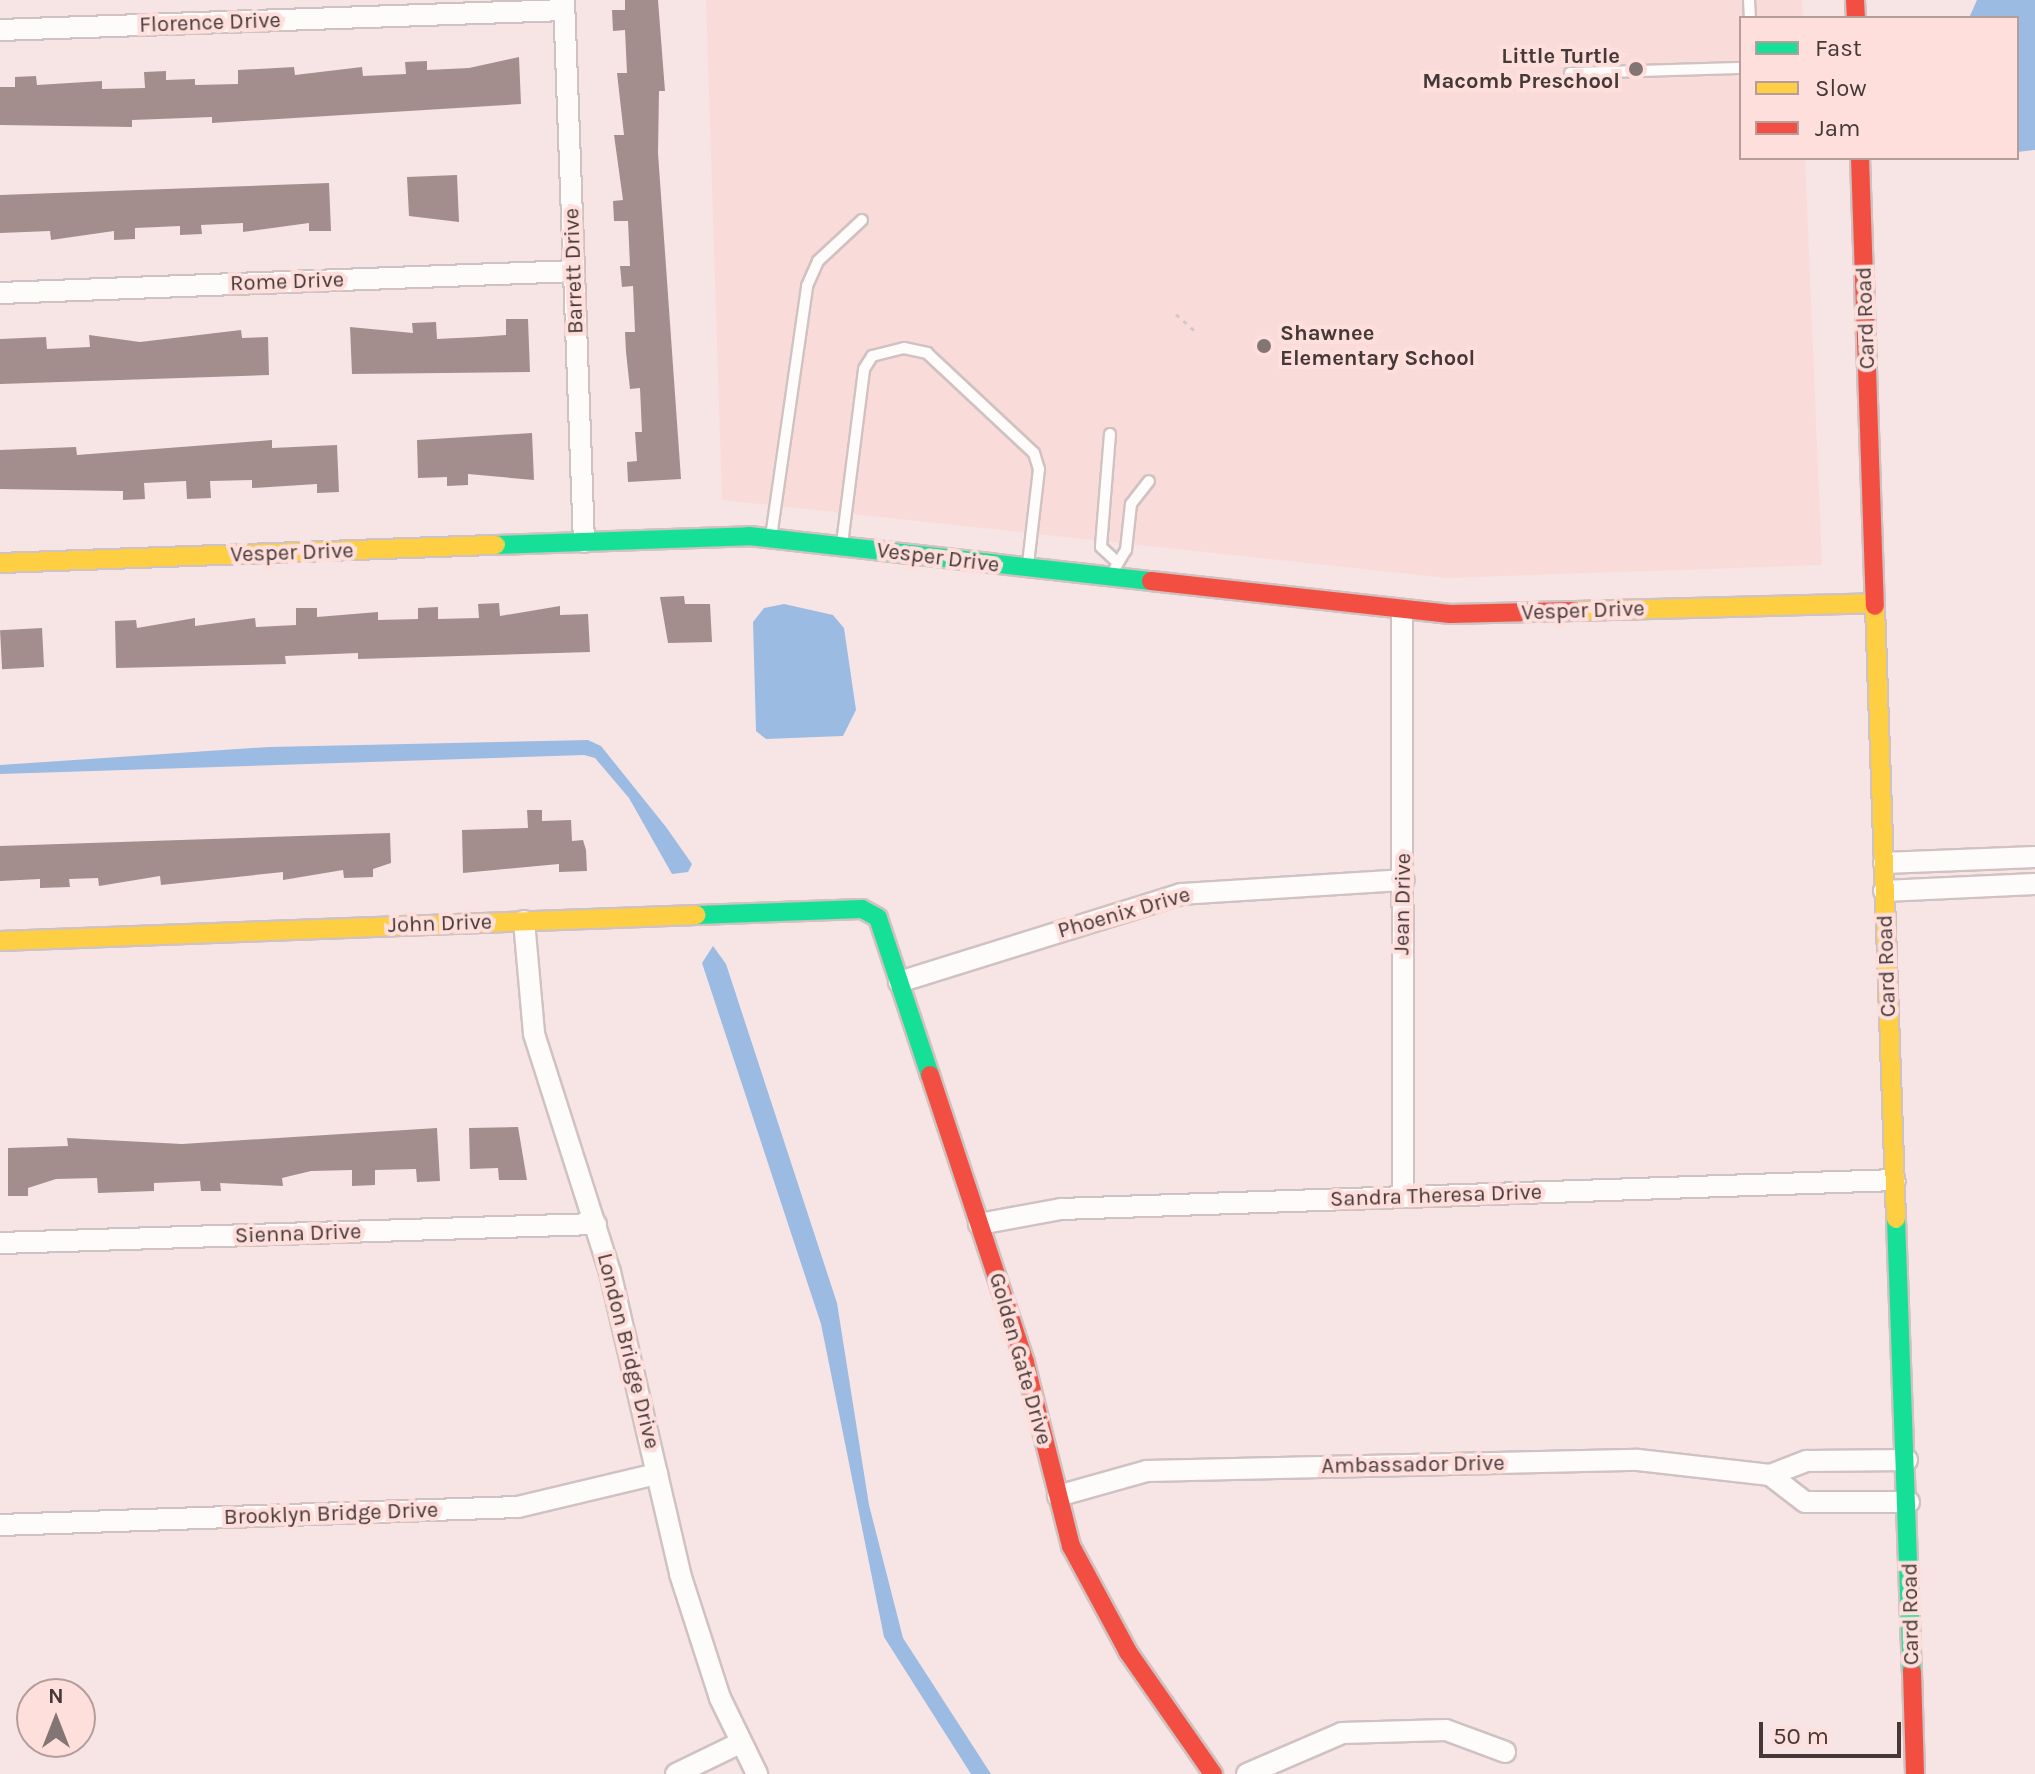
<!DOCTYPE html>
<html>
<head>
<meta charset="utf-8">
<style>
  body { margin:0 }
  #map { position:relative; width:2035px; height:1774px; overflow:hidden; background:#f6e5e4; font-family:Karla,sans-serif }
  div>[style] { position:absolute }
  .built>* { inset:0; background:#f9dcd9 }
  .water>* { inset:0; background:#9cbbe3 }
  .building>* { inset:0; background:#a48e8d; transform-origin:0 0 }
  .path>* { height:3px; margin-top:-1.5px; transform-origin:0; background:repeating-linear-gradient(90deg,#cfc9c8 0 4px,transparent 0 10px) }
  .roads { filter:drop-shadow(2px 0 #d0c2c1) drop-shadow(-2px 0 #d0c2c1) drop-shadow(0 2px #d0c2c1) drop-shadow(0 -2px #d0c2c1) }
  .lane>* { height:10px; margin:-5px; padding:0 5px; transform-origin:5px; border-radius:5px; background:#fefbfb }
  .street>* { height:20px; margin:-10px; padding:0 10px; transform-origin:10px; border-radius:10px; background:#fefbfb }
  .fast>* { height:18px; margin:-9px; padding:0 9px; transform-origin:9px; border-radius:9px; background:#16e098 }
  .slow>* { height:18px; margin:-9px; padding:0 9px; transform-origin:9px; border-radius:9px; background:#ffcf43 }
  .jam>* { height:18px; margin:-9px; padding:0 9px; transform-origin:9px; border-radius:9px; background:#f24e42 }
  .dots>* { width:22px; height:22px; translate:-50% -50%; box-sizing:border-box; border:4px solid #fedfdc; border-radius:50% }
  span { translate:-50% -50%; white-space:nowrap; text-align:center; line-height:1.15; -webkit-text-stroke:8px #fedfdc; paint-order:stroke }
  .street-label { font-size:22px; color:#453938 }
  .poi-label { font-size:22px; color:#453938; font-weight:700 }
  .right { translate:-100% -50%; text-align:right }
  .left { translate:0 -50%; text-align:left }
  .legend { position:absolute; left:1739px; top:16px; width:280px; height:144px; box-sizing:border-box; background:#fedfdc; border:2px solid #b49d9a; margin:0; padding:10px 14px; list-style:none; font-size:24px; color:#453938 }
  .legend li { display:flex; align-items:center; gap:16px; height:40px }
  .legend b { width:40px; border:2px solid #b49d9a }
  .north { position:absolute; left:16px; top:1678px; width:80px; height:80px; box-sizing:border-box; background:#fedfdc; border:2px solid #b49d9a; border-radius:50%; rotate:0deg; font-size:22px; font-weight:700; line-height:32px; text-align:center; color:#453938 }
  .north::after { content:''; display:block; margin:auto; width:28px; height:36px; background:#837574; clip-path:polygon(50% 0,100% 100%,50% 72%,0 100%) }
  .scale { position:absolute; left:1759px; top:1722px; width:142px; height:36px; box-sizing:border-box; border:4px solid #453938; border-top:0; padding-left:10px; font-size:24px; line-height:28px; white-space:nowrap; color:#453938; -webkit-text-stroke:6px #fedfdc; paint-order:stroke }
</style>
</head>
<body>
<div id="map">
  <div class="built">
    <i style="clip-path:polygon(706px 0,1802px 0,1803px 18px,1741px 18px,1741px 158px,1805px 158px,1822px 565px,1447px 578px,722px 500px)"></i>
  </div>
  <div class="water">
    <i style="clip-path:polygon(1977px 0,2035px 0,2035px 150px,2017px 152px,2017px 18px,1969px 18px)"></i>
    <i style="clip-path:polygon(784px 604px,833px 615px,844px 628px,856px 710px,843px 736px,766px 739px,756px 731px,753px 622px,764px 608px)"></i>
    <i style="clip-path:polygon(588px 740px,601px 746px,666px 827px,692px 864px,688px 872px,672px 874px,629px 798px,595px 758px,584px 755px,0 774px,0 765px,269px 747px)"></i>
    <i style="clip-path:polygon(713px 946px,726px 964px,837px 1303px,869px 1505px,903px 1638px,991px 1774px,971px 1774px,884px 1637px,821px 1324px,702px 963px)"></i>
  </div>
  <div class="building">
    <i style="clip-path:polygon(625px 0,658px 0,665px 91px,659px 91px,658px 153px,681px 479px,628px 482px,627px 462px,637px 461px,635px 432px,642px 432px,640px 388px,630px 389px,626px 352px,625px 332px,635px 332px,633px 286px,622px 287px,620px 266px,630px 266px,628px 221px,614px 221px,613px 201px,623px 200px,614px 135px,624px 135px,617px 73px,627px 73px,625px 30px,613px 31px,612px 10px,625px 10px)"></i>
    <i style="clip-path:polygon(519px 57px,521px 104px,212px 123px,212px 117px,132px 120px,132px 127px,0 125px,0 87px,15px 87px,15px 77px,36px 76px,37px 85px,102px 81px,102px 89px,145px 88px,144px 72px,166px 71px,166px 80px,195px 79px,195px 85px,238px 84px,238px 70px,294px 67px,295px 75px,362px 67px,363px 76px,406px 74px,405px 62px,427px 61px,427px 70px,469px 68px)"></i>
    <i style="clip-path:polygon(457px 175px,459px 222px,409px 216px,407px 177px)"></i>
    <i style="clip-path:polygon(329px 183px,331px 231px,309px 231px,309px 223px,243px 232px,243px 223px,201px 225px,202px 234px,180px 235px,180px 226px,135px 228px,135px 239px,114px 240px,114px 231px,51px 240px,50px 231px,0 233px,0 195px)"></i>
    <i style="clip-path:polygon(506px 319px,528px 319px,530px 372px,352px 374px,350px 327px,413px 333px,412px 323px,436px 322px,437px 339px,478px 337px,506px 335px)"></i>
    <i style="clip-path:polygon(241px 330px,242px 338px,268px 337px,269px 375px,0 384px,0 339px,46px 337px,47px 349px,90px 347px,89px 335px,140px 342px)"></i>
    <i style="clip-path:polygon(532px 433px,534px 480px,468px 474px,468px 485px,447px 486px,447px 477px,418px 478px,417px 440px)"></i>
    <i style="clip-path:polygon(272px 440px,272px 448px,337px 445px,339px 492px,317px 493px,317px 484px,252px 488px,252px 480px,210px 481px,211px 498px,187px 499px,186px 481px,144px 483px,145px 499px,123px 500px,123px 491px,0 489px,0 450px,76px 447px,77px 455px)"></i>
    <i style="clip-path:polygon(684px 596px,685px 604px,710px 604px,712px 642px,668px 643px,660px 597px)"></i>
    <i style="clip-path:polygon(499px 603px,500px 616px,560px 606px,560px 615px,588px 614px,590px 652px,358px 659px,358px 653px,285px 656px,286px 664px,116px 668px,115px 621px,136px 620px,137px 628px,195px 618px,195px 626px,255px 618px,256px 627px,296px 625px,296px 608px,317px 608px,317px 617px,378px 612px,378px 620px,418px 619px,418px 608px,438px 607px,438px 619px,479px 618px,478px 604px)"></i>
    <i style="left:42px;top:628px;width:39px;height:42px;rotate:87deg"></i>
    <i style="clip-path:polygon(527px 810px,542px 810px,542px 821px,571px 820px,572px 841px,583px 840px,586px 850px,587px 871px,559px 872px,559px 864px,463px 873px,462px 830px,528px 828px)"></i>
    <i style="clip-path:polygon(390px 833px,391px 863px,373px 869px,373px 877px,344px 878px,343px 870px,283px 880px,283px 872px,161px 885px,160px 876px,99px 886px,98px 878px,69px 879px,70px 887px,40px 888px,40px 879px,0 881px,0 846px)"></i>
    <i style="clip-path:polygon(518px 1127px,527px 1180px,499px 1180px,498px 1168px,470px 1169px,469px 1128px)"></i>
    <i style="clip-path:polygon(437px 1128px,440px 1181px,417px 1182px,416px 1169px,375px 1170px,375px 1185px,352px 1186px,352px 1170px,311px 1171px,282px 1178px,283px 1186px,220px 1183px,221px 1191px,201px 1191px,200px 1181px,154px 1183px,154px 1191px,98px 1193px,97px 1178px,56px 1179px,28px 1188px,28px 1196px,8px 1196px,8px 1148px,68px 1146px,67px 1138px,182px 1144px)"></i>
  </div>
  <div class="path">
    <i style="left:1176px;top:314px;width:25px;rotate:42deg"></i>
  </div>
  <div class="roads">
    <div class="lane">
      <i style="left:1749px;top:0;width:18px;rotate:87deg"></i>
      <i style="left:1570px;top:73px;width:171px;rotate:-1.7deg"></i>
      <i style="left:1110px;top:434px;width:113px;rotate:94.6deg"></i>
      <i style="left:1101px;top:547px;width:21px;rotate:43deg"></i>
      <i style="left:771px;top:537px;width:254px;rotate:-81.8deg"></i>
      <i style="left:807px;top:286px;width:27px;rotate:-66deg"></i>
      <i style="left:818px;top:261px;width:60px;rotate:-43deg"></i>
      <i style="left:842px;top:544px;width:176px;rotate:-82.8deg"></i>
      <i style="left:864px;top:369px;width:15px;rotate:-58deg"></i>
      <i style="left:872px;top:356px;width:33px;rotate:-14deg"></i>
      <i style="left:904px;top:348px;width:24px;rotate:12deg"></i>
      <i style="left:927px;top:353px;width:146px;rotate:43.1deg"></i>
      <i style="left:1034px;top:453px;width:17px;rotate:73deg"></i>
      <i style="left:1039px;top:469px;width:96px;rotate:96.6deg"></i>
      <i style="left:1115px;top:568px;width:21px;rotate:-59deg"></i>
      <i style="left:1126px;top:550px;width:46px;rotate:-83.8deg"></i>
      <i style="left:1131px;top:504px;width:29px;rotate:-52deg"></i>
    </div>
    <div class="street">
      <i style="left:564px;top:0;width:542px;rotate:87.89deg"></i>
      <i style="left:0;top:30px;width:564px;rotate:-2.03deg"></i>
      <i style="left:0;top:293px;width:574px;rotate:-2.19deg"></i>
      <i style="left:1402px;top:610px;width:587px;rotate:89.9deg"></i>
      <i style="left:1884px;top:863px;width:151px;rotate:-2.3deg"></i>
      <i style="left:1884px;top:891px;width:151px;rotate:-2.7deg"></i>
      <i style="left:524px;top:921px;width:113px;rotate:84.9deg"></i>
      <i style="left:534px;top:1034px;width:250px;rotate:72.3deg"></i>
      <i style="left:610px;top:1272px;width:310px;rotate:76.9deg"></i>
      <i style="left:680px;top:1574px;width:130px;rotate:72.1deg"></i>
      <i style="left:720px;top:1698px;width:85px;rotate:64deg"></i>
      <i style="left:899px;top:982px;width:295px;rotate:-17.3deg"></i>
      <i style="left:1181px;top:894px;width:223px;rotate:-3.6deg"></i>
      <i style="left:979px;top:1224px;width:83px;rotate:-10.4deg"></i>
      <i style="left:1061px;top:1209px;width:834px;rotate:-1.99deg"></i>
      <i style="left:0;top:1243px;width:596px;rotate:-1.83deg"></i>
      <i style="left:1770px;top:1475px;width:44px;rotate:37.6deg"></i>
      <i style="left:1805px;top:1502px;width:104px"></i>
      <i style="left:1058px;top:1496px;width:92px;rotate:-15.7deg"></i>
      <i style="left:1147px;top:1471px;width:491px;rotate:-1.3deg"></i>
      <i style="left:1638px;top:1460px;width:133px;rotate:6.5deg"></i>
      <i style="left:1770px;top:1475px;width:40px;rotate:-21deg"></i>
      <i style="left:1807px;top:1461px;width:100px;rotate:-0.6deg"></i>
      <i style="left:0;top:1525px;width:518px;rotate:-1.99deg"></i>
      <i style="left:518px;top:1507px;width:143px;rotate:-13.4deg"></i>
      <i style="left:676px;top:1774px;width:71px;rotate:-25.8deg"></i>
      <i style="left:1247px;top:1774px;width:103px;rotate:-23.3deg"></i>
      <i style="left:1342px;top:1733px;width:104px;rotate:-1.7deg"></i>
      <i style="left:1446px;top:1730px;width:63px;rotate:20.4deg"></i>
    </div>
    <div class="fast">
      <i style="left:496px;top:545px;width:253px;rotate:-2deg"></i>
      <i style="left:749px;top:536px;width:405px;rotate:6.4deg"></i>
      <i style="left:697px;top:915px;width:165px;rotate:-2.1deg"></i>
      <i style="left:862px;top:909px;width:18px;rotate:29deg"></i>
      <i style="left:878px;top:918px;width:165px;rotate:71.7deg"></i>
      <i style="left:1896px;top:1219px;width:453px;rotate:88deg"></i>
    </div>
    <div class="slow">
      <i style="left:0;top:563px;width:496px;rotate:-2.1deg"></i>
      <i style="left:1875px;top:606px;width:613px;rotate:88.04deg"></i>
      <i style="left:1574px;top:611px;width:301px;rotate:-1.5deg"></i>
      <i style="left:0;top:941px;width:697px;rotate:-2.14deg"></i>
    </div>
    <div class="jam">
      <i style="left:1855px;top:0;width:18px;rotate:87deg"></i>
      <i style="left:1860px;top:158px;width:448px;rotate:88.1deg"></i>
      <i style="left:1151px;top:581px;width:301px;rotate:6.3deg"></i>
      <i style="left:1450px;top:614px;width:124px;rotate:-1.4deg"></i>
      <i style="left:930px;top:1075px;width:303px;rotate:71.7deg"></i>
      <i style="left:1025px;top:1363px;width:189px;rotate:75.9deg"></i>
      <i style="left:1071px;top:1546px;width:120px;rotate:61.7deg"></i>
      <i style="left:1128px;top:1652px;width:149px;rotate:55.1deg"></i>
      <i style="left:1912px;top:1672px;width:102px;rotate:88.3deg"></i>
    </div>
  </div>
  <div class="dots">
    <i style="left:1636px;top:69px;background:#837574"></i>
    <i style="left:1264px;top:346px;background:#837574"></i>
  </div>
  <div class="street-label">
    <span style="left:210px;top:23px;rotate:-2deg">Florence Drive</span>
    <span style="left:574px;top:271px;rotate:-92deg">Barrett Drive</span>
    <span style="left:287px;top:282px;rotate:-2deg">Rome Drive</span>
    <span style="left:1866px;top:318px;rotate:-92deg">Card Road</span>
    <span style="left:292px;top:553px;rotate:-2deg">Vesper Drive</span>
    <span style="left:938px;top:558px;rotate:7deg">Vesper Drive</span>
    <span style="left:1583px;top:611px;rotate:-2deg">Vesper Drive</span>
    <span style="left:1403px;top:904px;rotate:-89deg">Jean Drive</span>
    <span style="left:1124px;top:913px;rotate:-16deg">Phoenix Drive</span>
    <span style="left:440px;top:924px;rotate:-2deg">John Drive</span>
    <span style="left:1887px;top:966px;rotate:-92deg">Card Road</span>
    <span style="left:1436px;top:1196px;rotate:-2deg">Sandra Theresa Drive</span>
    <span style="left:298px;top:1234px;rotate:-2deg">Sienna Drive</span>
    <span style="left:628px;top:1351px;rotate:76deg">London Bridge Drive</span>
    <span style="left:1020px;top:1359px;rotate:74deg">Golden Gate Drive</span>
    <span style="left:1413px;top:1465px;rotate:-1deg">Ambassador Drive</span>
    <span style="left:331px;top:1514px;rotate:-2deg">Brooklyn Bridge Drive</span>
    <span style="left:1911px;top:1614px;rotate:-91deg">Card Road</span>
  </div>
  <div class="poi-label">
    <span class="right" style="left:1620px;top:69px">Little Turtle<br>Macomb Preschool</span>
    <span class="left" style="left:1280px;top:346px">Shawnee<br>Elementary School</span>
  </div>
  <ul class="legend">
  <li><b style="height:10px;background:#16e098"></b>Fast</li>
  <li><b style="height:10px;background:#ffcf43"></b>Slow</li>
  <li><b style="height:10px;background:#f24e42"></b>Jam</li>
  </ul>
  <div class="north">N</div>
  <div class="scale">50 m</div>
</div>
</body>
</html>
